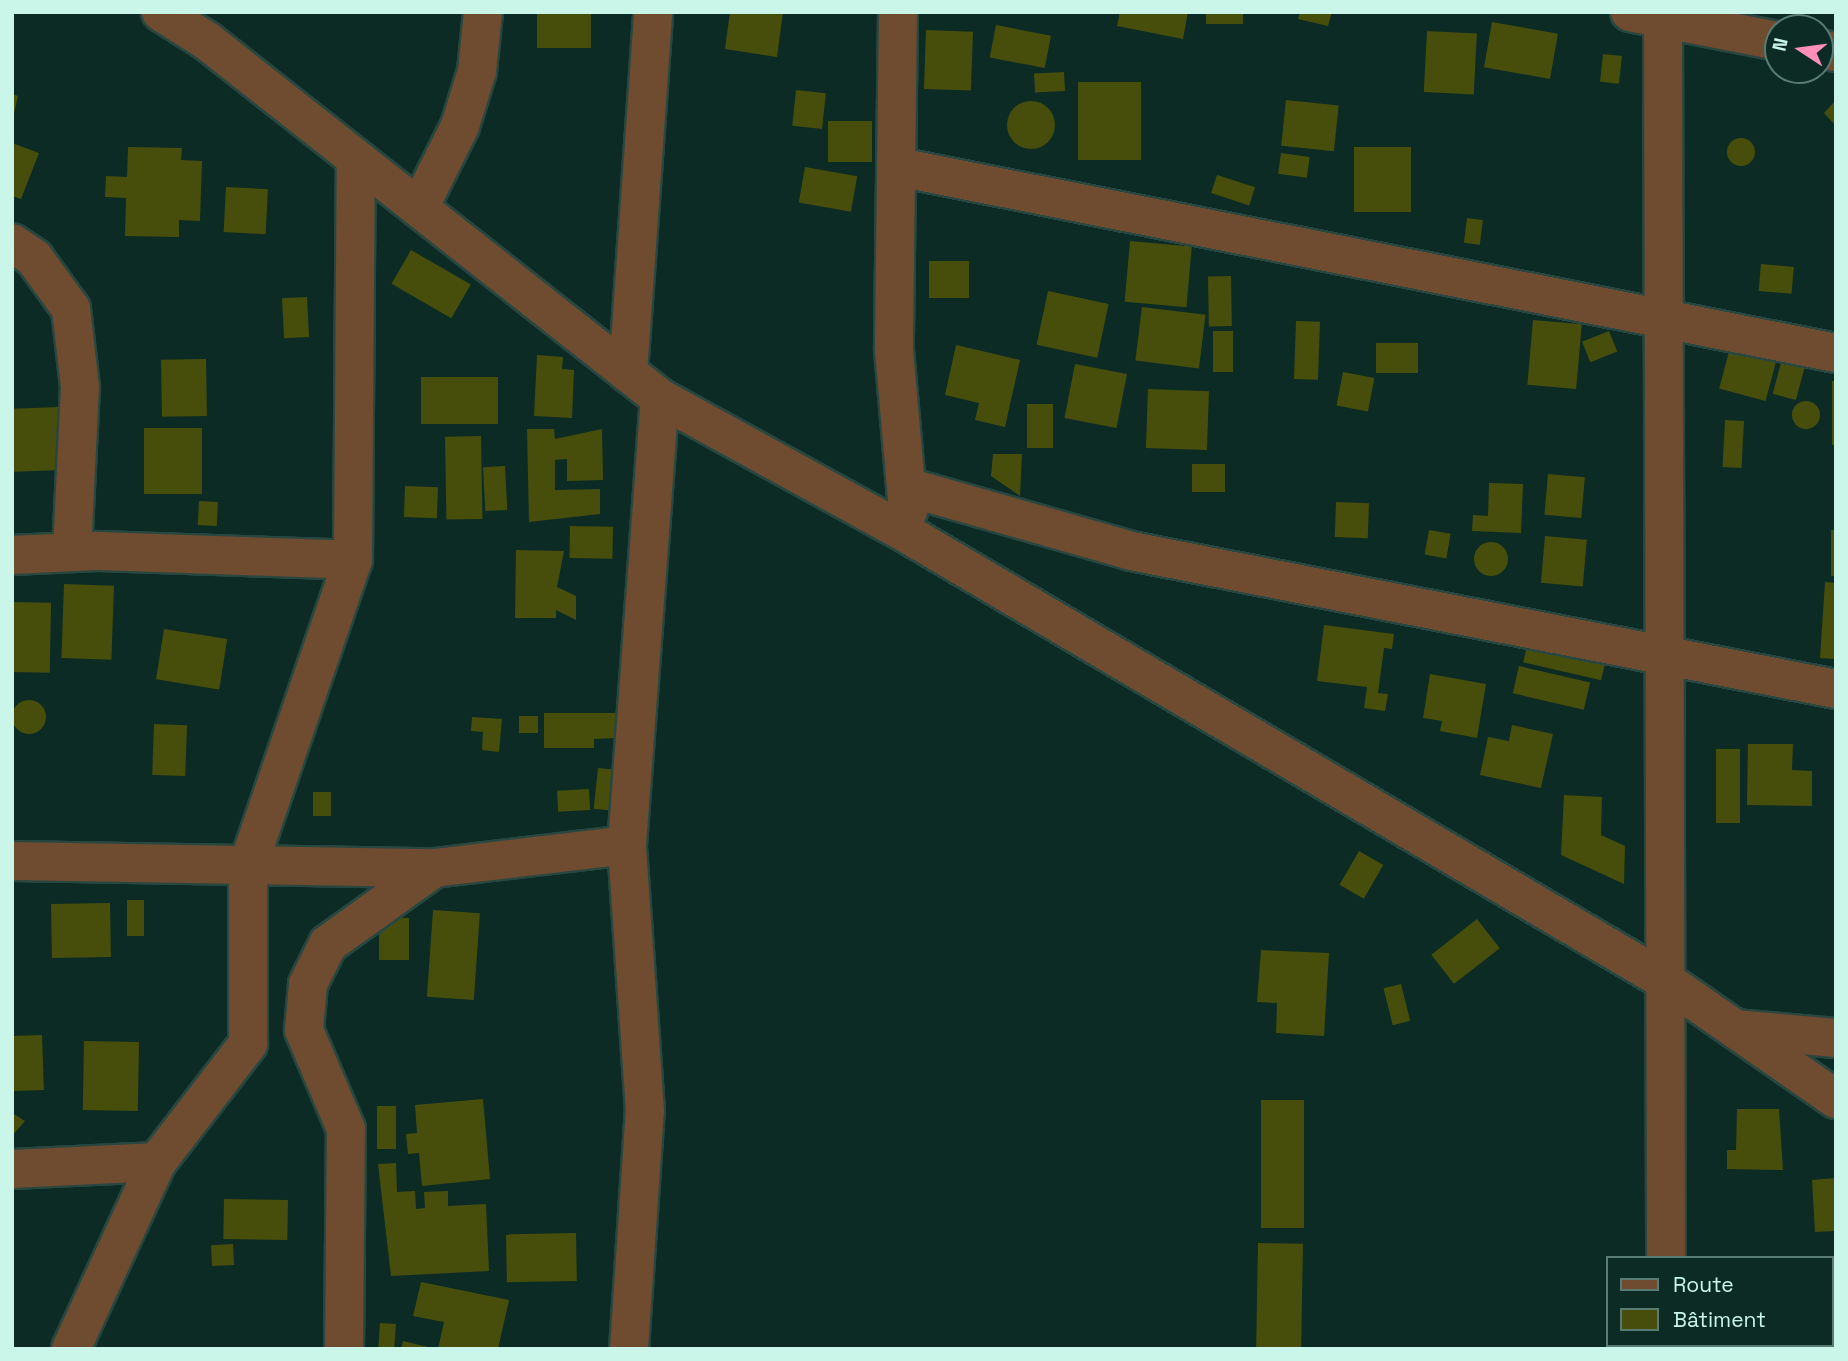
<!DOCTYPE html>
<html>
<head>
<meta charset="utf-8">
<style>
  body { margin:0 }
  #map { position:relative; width:1848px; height:1361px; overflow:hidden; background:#0c2b24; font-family:"Space Grotesk",sans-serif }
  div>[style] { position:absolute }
  .building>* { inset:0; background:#474e0c; transform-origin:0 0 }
  .round { border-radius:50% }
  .roads { filter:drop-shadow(2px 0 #274740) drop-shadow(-2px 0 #274740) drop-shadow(0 2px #274740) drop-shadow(0 -2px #274740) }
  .minor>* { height:38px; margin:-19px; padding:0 19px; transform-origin:19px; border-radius:19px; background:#6f4b30 }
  span { translate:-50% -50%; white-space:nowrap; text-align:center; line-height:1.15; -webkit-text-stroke:5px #0c2b24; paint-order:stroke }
  .frame { position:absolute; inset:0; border:14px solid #caf6ea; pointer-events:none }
  .legend { position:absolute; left:1606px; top:1256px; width:228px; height:91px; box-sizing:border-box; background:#0c2b24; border:2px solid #587c73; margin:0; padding:9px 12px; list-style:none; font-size:21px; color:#caf6ea }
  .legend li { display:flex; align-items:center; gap:14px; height:35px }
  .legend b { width:35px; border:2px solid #587c73 }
  .north { position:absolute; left:1764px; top:14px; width:70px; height:70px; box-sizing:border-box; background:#0c2b24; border:2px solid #587c73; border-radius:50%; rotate:283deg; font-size:19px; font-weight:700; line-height:28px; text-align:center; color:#caf6ea }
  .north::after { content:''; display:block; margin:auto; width:24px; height:32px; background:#ff8eba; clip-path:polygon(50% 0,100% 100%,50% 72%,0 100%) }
</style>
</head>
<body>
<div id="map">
  <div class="building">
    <i style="left:537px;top:12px;width:54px;height:36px"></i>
    <i style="clip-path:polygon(730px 12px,783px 12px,777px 57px,725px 49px)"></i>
    <i style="clip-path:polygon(1120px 12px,1188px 12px,1183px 39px,1117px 26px)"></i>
    <i style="left:1206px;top:12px;width:37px;height:12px"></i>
    <i style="clip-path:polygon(1300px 12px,1332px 12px,1328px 26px,1298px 19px)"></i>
    <i style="left:1492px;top:22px;width:67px;height:46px;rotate:10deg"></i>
    <i style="left:996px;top:25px;width:56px;height:33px;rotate:11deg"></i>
    <i style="left:926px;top:30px;width:47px;height:59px;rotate:2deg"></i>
    <i style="left:1427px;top:31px;width:50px;height:61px;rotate:3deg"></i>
    <i style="left:1603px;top:54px;width:19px;height:28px;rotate:6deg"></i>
    <i style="left:1064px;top:72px;width:19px;height:30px;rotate:87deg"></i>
    <i style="left:1078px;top:82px;width:63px;height:78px"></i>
    <i style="left:796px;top:90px;width:30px;height:36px;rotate:6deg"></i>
    <i style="clip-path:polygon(12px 94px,18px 96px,13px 118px,12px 117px)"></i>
    <i style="left:1286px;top:100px;width:53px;height:46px;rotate:6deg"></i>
    <i style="clip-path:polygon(1836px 100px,1836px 126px,1824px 113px)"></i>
    <i class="round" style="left:1007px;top:101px;width:48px;height:48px"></i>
    <i style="left:828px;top:121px;width:44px;height:41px"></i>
    <i class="round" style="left:1727px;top:138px;width:28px;height:28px"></i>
    <i style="clip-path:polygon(12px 143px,39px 153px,21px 199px,12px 196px)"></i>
    <i style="clip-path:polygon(128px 147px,182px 148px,181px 160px,202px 161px,200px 221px,179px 220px,179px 237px,125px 236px,126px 198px,105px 197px,106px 176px,127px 177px)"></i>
    <i style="left:1354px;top:147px;width:57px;height:65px"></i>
    <i style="left:1281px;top:153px;width:29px;height:21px;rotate:8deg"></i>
    <i style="left:805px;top:167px;width:53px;height:36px;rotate:10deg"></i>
    <i style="left:1217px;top:175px;width:40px;height:19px;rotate:18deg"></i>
    <i style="left:226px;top:187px;width:42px;height:45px;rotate:3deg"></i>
    <i style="left:1467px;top:218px;width:16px;height:25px;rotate:7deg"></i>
    <i style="left:1130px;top:241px;width:62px;height:61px;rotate:5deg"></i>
    <i style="left:411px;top:250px;width:69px;height:39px;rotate:30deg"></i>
    <i style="left:929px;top:261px;width:40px;height:37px"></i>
    <i style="left:1761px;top:264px;width:33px;height:27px;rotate:5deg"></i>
    <i style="left:1231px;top:276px;width:50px;height:23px;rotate:89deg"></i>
    <i style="left:1048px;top:291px;width:62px;height:55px;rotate:12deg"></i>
    <i style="left:307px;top:297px;width:40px;height:25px;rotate:87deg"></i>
    <i style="left:1142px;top:307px;width:64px;height:54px;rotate:7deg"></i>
    <i style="left:1533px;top:320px;width:49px;height:65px;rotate:5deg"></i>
    <i style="left:1296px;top:321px;width:24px;height:58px;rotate:2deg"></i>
    <i style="left:1213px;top:331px;width:20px;height:41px"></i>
    <i style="left:1609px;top:331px;width:22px;height:29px;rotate:68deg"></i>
    <i style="left:1376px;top:343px;width:42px;height:30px"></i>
    <i style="clip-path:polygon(956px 345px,1020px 360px,1005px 427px,975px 420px,979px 403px,945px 395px)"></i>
    <i style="left:1730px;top:348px;width:48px;height:42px;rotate:15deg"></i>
    <i style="clip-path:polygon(537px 355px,563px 357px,562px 369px,574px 370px,572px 418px,534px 416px)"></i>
    <i style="left:206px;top:359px;width:57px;height:45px;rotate:89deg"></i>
    <i style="left:1782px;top:359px;width:24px;height:36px;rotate:15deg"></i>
    <i style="left:1075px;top:364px;width:53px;height:55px;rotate:11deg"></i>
    <i style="left:1343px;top:372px;width:32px;height:34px;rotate:11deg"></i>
    <i style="left:421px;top:377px;width:77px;height:47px"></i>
    <i style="left:1832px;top:381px;width:4px;height:64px"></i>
    <i style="left:1148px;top:389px;width:61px;height:59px;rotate:2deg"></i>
    <i class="round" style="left:1792px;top:401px;width:28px;height:28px"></i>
    <i style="left:1027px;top:404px;width:26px;height:44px"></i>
    <i style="left:60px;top:407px;width:63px;height:48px;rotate:88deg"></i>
    <i style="left:1725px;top:420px;width:19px;height:47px;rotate:3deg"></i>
    <i style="left:144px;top:428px;width:58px;height:66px"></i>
    <i style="clip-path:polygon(527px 429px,554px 429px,555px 439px,602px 429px,603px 480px,567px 481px,567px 459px,555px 460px,555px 490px,600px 489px,600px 514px,529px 522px)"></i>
    <i style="left:481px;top:436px;width:83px;height:36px;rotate:89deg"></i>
    <i style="clip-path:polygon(993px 454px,1022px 454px,1020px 496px,991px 476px)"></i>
    <i style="left:1192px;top:464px;width:33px;height:28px"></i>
    <i style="left:505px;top:466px;width:44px;height:22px;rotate:87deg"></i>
    <i style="left:1548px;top:474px;width:37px;height:41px;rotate:5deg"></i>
    <i style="clip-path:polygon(1489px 483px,1523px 484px,1521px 533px,1472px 531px,1473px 515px,1488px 516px)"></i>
    <i style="left:405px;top:486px;width:33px;height:31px;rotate:2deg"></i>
    <i style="left:199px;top:501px;width:19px;height:24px;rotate:3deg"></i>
    <i style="left:1336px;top:502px;width:33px;height:35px;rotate:2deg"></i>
    <i style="left:570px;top:526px;width:43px;height:32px;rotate:1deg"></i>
    <i style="left:1429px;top:530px;width:22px;height:25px;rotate:10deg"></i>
    <i style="left:1831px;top:530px;width:5px;height:46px"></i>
    <i style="left:1545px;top:536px;width:42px;height:47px;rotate:5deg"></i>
    <i class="round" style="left:1474px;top:542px;width:34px;height:34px"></i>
    <i style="clip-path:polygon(516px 550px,564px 551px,557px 587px,576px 596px,576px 620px,556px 610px,556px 618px,515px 618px)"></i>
    <i style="clip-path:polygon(1825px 582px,1836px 583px,1836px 659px,1820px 658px)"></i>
    <i style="left:64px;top:584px;width:50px;height:74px;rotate:2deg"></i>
    <i style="left:12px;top:602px;width:39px;height:70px;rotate:1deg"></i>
    <i style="clip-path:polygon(1324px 625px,1394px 634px,1392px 649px,1384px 648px,1378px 693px,1388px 694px,1385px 711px,1364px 708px,1367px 687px,1317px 681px)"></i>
    <i style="left:164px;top:629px;width:64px;height:51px;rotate:9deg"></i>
    <i style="left:1529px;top:637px;width:80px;height:26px;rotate:13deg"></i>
    <i style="left:1519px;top:666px;width:73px;height:28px;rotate:13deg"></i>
    <i style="clip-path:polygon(1430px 674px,1486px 684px,1477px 738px,1440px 731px,1442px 721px,1423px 718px)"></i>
    <i class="round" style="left:12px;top:700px;width:34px;height:34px"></i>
    <i style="clip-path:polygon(544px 713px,617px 713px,617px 738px,594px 739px,594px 748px,544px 748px)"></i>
    <i style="left:519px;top:716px;width:19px;height:17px"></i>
    <i style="clip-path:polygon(472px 717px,502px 719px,499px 752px,482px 750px,483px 732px,471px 731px)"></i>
    <i style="left:154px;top:724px;width:33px;height:51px;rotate:2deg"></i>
    <i style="clip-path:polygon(1512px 725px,1553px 734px,1541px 788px,1480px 775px,1488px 737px,1509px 741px)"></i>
    <i style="clip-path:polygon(1748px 744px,1793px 744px,1792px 770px,1812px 771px,1812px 806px,1747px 805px)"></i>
    <i style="left:1716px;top:749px;width:24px;height:74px"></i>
    <i style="left:598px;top:768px;width:20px;height:41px;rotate:6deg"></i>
    <i style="left:589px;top:789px;width:21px;height:32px;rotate:87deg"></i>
    <i style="left:313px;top:792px;width:18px;height:24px"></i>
    <i style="clip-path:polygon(1564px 795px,1602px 797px,1601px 835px,1625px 846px,1624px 884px,1561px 855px)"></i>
    <i style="left:1359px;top:851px;width:28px;height:39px;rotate:30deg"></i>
    <i style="left:144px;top:900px;width:36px;height:17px;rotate:90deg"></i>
    <i style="left:110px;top:903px;width:54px;height:59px;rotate:89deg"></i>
    <i style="left:433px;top:910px;width:47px;height:87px;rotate:4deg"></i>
    <i style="left:409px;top:918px;width:42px;height:30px;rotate:90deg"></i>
    <i style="left:1477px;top:919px;width:37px;height:58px;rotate:52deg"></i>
    <i style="clip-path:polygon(1261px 950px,1329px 953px,1324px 1036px,1276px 1033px,1277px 1003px,1257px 1002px)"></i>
    <i style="left:1401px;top:984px;width:38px;height:18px;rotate:76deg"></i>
    <i style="left:42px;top:1035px;width:55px;height:30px;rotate:88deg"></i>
    <i style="left:84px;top:1041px;width:55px;height:69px;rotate:1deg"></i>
    <i style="clip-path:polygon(483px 1099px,490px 1179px,422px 1186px,419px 1153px,408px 1154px,406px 1134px,417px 1133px,415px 1105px)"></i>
    <i style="left:1261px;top:1100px;width:43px;height:128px"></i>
    <i style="left:377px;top:1106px;width:19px;height:43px"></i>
    <i style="clip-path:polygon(1737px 1109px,1779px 1109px,1783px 1170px,1727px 1169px,1727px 1150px,1736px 1150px)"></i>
    <i style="clip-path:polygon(12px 1113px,25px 1121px,12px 1136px)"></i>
    <i style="clip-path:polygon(396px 1163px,397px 1192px,415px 1191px,416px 1209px,425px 1208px,424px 1192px,448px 1191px,448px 1206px,486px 1204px,489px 1271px,391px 1276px,378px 1164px)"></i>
    <i style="clip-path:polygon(1836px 1178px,1836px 1231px,1815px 1232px,1812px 1180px)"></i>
    <i style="left:224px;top:1199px;width:64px;height:40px;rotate:1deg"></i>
    <i style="left:576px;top:1233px;width:48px;height:70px;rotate:89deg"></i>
    <i style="left:1258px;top:1243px;width:45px;height:106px;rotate:1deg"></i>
    <i style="left:233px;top:1244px;width:21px;height:22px;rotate:87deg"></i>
    <i style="clip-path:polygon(421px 1282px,509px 1300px,498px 1349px,438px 1349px,444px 1322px,413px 1316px)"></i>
    <i style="left:380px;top:1323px;width:16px;height:26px;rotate:4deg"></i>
    <i style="clip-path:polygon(1836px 1333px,1836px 1349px,1798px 1349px,1832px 1345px)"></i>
    <i style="clip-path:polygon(403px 1341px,432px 1348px,432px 1349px,401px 1349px)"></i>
  </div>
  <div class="roads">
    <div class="minor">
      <i style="left:161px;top:12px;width:54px;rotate:32.2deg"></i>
      <i style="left:207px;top:41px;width:577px;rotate:38.24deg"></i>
      <i style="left:660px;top:398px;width:284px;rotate:28.8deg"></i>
      <i style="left:909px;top:535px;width:879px;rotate:30.51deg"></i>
      <i style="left:1666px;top:981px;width:207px;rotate:34.8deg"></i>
      <i style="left:898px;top:12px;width:338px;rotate:90.7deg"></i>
      <i style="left:894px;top:350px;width:162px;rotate:85deg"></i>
      <i style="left:1630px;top:12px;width:151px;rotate:11.1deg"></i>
      <i style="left:1663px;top:12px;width:1246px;rotate:89.86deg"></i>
      <i style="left:1820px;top:49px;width:16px;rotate:11deg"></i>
      <i style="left:898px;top:167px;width:956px;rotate:11.22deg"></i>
      <i style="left:419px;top:208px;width:92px;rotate:-63.4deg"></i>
      <i style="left:460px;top:126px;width:58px;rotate:-72.8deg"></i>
      <i style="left:477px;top:71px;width:59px;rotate:-84.2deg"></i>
      <i style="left:12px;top:243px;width:27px;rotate:34deg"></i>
      <i style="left:34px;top:258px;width:63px;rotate:54deg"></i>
      <i style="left:71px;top:309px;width:79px;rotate:83.4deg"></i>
      <i style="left:80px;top:387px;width:165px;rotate:92.8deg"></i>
      <i style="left:628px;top:373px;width:362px;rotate:-86deg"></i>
      <i style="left:907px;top:487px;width:233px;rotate:15.9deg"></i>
      <i style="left:1131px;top:551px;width:718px;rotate:11.08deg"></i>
      <i style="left:12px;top:555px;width:85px;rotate:-2.7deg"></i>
      <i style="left:97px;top:551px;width:256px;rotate:2deg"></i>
      <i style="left:12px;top:861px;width:422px;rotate:1deg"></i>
      <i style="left:434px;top:868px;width:194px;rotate:-6.8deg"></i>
      <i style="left:1735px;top:1029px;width:101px;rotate:5.1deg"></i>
      <i style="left:12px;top:1169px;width:145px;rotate:-2.8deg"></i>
      <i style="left:71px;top:1349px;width:206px;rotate:-65.3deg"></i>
      <i style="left:157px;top:1162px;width:149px;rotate:-52.4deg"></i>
      <i style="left:248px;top:1044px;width:178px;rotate:-90deg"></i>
      <i style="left:248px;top:866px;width:324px;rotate:-71.1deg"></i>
      <i style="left:353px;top:560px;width:398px;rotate:-89.6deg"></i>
      <i style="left:344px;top:1349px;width:220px;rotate:-89.5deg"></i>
      <i style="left:346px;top:1129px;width:108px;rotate:-113deg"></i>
      <i style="left:304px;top:1030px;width:46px;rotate:-85deg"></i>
      <i style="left:308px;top:984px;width:45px;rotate:-63.4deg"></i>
      <i style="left:328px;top:944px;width:130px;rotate:-35.6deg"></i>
      <i style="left:629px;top:1349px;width:239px;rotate:-86.2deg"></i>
      <i style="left:645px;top:1111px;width:267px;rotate:-93.9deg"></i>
      <i style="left:627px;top:845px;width:448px;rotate:-85.8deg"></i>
      <i style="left:1666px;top:1349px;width:4px;rotate:-90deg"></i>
    </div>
  </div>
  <div class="frame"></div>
  <ul class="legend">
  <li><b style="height:9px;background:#6f4b30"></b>Route</li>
  <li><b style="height:19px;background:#474e0c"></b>Bâtiment</li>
  </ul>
  <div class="north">N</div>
</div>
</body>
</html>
